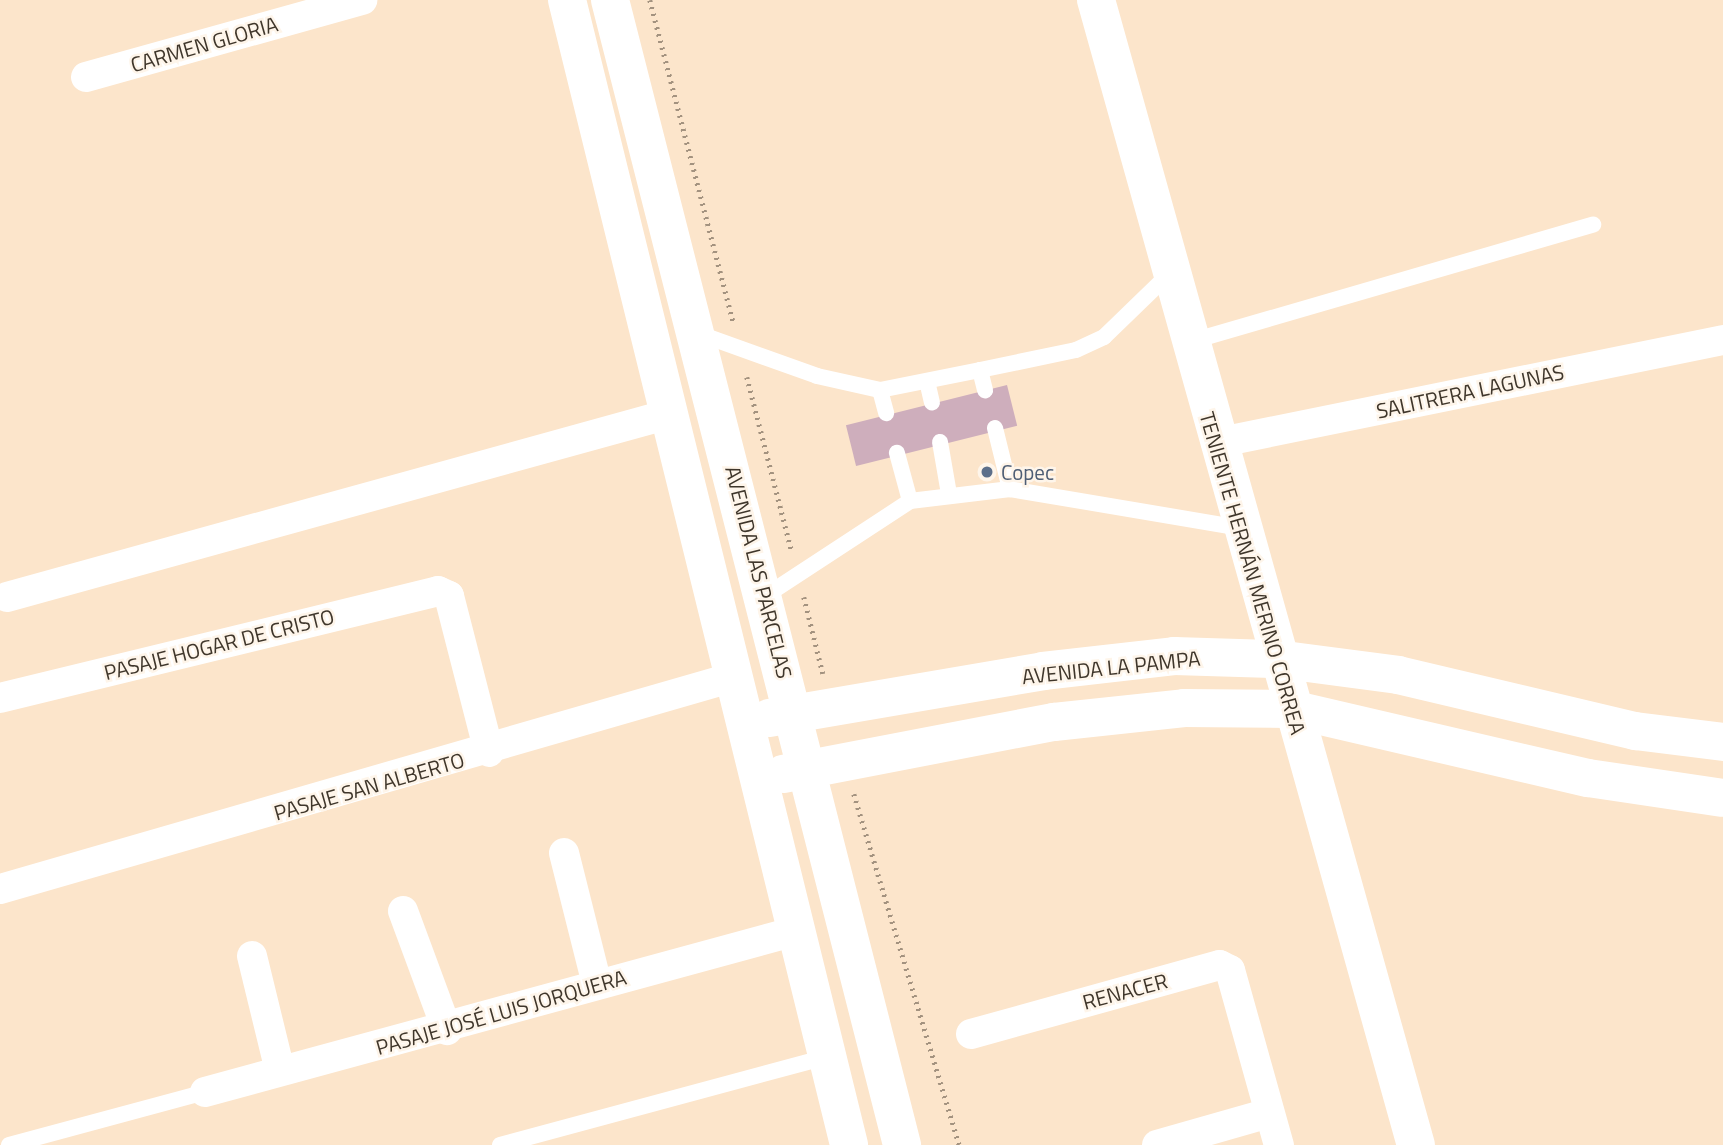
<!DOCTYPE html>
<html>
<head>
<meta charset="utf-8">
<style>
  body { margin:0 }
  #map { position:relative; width:1723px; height:1145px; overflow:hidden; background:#fce5cb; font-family:"Titillium Web",sans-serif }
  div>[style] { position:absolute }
  .building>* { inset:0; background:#ceaebc; transform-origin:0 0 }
  .path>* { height:4.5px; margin-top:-2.25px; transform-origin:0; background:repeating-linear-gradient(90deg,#a3927f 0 2px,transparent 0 7px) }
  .lane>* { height:16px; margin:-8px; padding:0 8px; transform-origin:8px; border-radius:8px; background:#fff }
  .street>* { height:30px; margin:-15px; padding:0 15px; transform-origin:15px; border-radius:15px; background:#fff }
  .secondary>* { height:38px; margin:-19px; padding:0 19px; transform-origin:19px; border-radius:19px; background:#fff }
  .dots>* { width:19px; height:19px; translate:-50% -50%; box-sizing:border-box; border:4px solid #fef5ea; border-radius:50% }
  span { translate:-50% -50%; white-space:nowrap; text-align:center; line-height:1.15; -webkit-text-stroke:5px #fef5ea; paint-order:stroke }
  .street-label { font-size:21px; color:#3f362b }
  .service-label { font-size:21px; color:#4e5e75 }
  .left { translate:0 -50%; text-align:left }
</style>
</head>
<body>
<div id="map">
  <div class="building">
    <i style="left:1007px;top:385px;width:42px;height:166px;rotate:76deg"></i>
  </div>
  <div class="path">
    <i style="left:650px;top:0;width:332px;rotate:75.5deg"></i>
    <i style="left:747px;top:377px;width:181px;rotate:75.6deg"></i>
    <i style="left:804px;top:597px;width:79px;rotate:76.1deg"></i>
    <i style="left:854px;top:794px;width:366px;rotate:73.3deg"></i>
  </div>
  <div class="lane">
    <i style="left:700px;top:334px;width:124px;rotate:19.7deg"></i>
    <i style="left:817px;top:376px;width:65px;rotate:12.5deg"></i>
    <i style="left:880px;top:390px;width:102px;rotate:-11.3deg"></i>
    <i style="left:980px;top:370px;width:21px;rotate:76deg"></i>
    <i style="left:1189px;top:342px;width:421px;rotate:-16.2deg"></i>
    <i style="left:980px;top:370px;width:98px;rotate:-11.8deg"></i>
    <i style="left:1076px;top:350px;width:31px;rotate:-25deg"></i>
    <i style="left:1104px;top:337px;width:92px;rotate:-44.1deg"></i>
    <i style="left:927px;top:381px;width:22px;rotate:77deg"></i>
    <i style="left:880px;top:390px;width:24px;rotate:75deg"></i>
    <i style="left:995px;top:428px;width:63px;rotate:76.2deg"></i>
    <i style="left:1010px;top:489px;width:233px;rotate:9.6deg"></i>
    <i style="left:940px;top:442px;width:53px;rotate:80.2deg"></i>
    <i style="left:910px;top:501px;width:101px;rotate:-6.8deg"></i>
    <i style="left:765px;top:596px;width:173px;rotate:-33.2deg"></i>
    <i style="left:910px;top:501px;width:50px;rotate:-105.2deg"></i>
    <i style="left:9px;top:1145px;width:203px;rotate:-15.1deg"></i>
    <i style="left:500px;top:1145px;width:339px;rotate:-15.1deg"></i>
  </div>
  <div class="street">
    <i style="left:86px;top:77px;width:287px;rotate:-15.6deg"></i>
    <i style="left:1216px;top:443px;width:517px;rotate:-11.48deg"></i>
    <i style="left:7px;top:597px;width:687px;rotate:-15.45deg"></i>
    <i style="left:0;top:698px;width:451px;rotate:-13.7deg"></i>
    <i style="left:438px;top:591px;width:12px;rotate:24deg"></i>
    <i style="left:449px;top:596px;width:161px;rotate:75.6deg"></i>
    <i style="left:564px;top:853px;width:135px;rotate:75.9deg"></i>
    <i style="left:0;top:889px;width:767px;rotate:-16.12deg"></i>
    <i style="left:403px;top:911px;width:127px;rotate:69.7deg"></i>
    <i style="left:252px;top:956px;width:118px;rotate:76.3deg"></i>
    <i style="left:971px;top:1034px;width:258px;rotate:-15.5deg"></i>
    <i style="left:1220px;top:965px;width:11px;rotate:27deg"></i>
    <i style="left:1230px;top:970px;width:182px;rotate:74.4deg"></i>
    <i style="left:205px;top:1092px;width:613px;rotate:-15.24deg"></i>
    <i style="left:1157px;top:1145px;width:116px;rotate:-15.9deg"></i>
  </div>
  <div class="secondary">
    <i style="left:567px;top:0;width:1179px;rotate:76.16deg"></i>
    <i style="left:610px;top:0;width:1182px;rotate:75.69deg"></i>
    <i style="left:1096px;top:0;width:1189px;rotate:74.39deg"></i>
    <i style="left:769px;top:718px;width:278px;rotate:-9.7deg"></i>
    <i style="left:1043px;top:671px;width:132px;rotate:-6.5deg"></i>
    <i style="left:1174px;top:656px;width:103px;rotate:1.7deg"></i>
    <i style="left:1277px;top:659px;width:122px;rotate:7.5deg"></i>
    <i style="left:1398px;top:675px;width:244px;rotate:13.3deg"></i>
    <i style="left:1635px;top:731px;width:89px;rotate:7.1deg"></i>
    <i style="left:783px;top:774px;width:276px;rotate:-10.9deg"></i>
    <i style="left:1054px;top:722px;width:131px;rotate:-6.1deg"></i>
    <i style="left:1184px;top:708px;width:107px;rotate:0.5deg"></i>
    <i style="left:1291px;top:709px;width:305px;rotate:13.1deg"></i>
    <i style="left:1588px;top:778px;width:136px;rotate:8.4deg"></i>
  </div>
  <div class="dots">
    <i style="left:987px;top:472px;background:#5c6f8a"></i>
  </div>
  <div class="street-label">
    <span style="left:204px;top:44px;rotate:-16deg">CARMEN GLORIA</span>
    <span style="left:1470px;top:391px;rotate:-12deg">SALITRERA LAGUNAS</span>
    <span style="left:759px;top:572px;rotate:76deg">AVENIDA LAS PARCELAS</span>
    <span style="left:1253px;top:573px;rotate:74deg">TENIENTE HERNÁN MERINO CORREA</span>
    <span style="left:219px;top:644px;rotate:-14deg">PASAJE HOGAR DE CRISTO</span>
    <span style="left:1111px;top:667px;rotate:-6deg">AVENIDA LA PAMPA</span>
    <span style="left:369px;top:786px;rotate:-16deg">PASAJE SAN ALBERTO</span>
    <span style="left:1125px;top:991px;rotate:-15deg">RENACER</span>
    <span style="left:501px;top:1012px;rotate:-16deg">PASAJE JOSÉ LUIS JORQUERA</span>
  </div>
  <div class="service-label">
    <span class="left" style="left:1001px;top:472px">Copec</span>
  </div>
</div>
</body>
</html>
